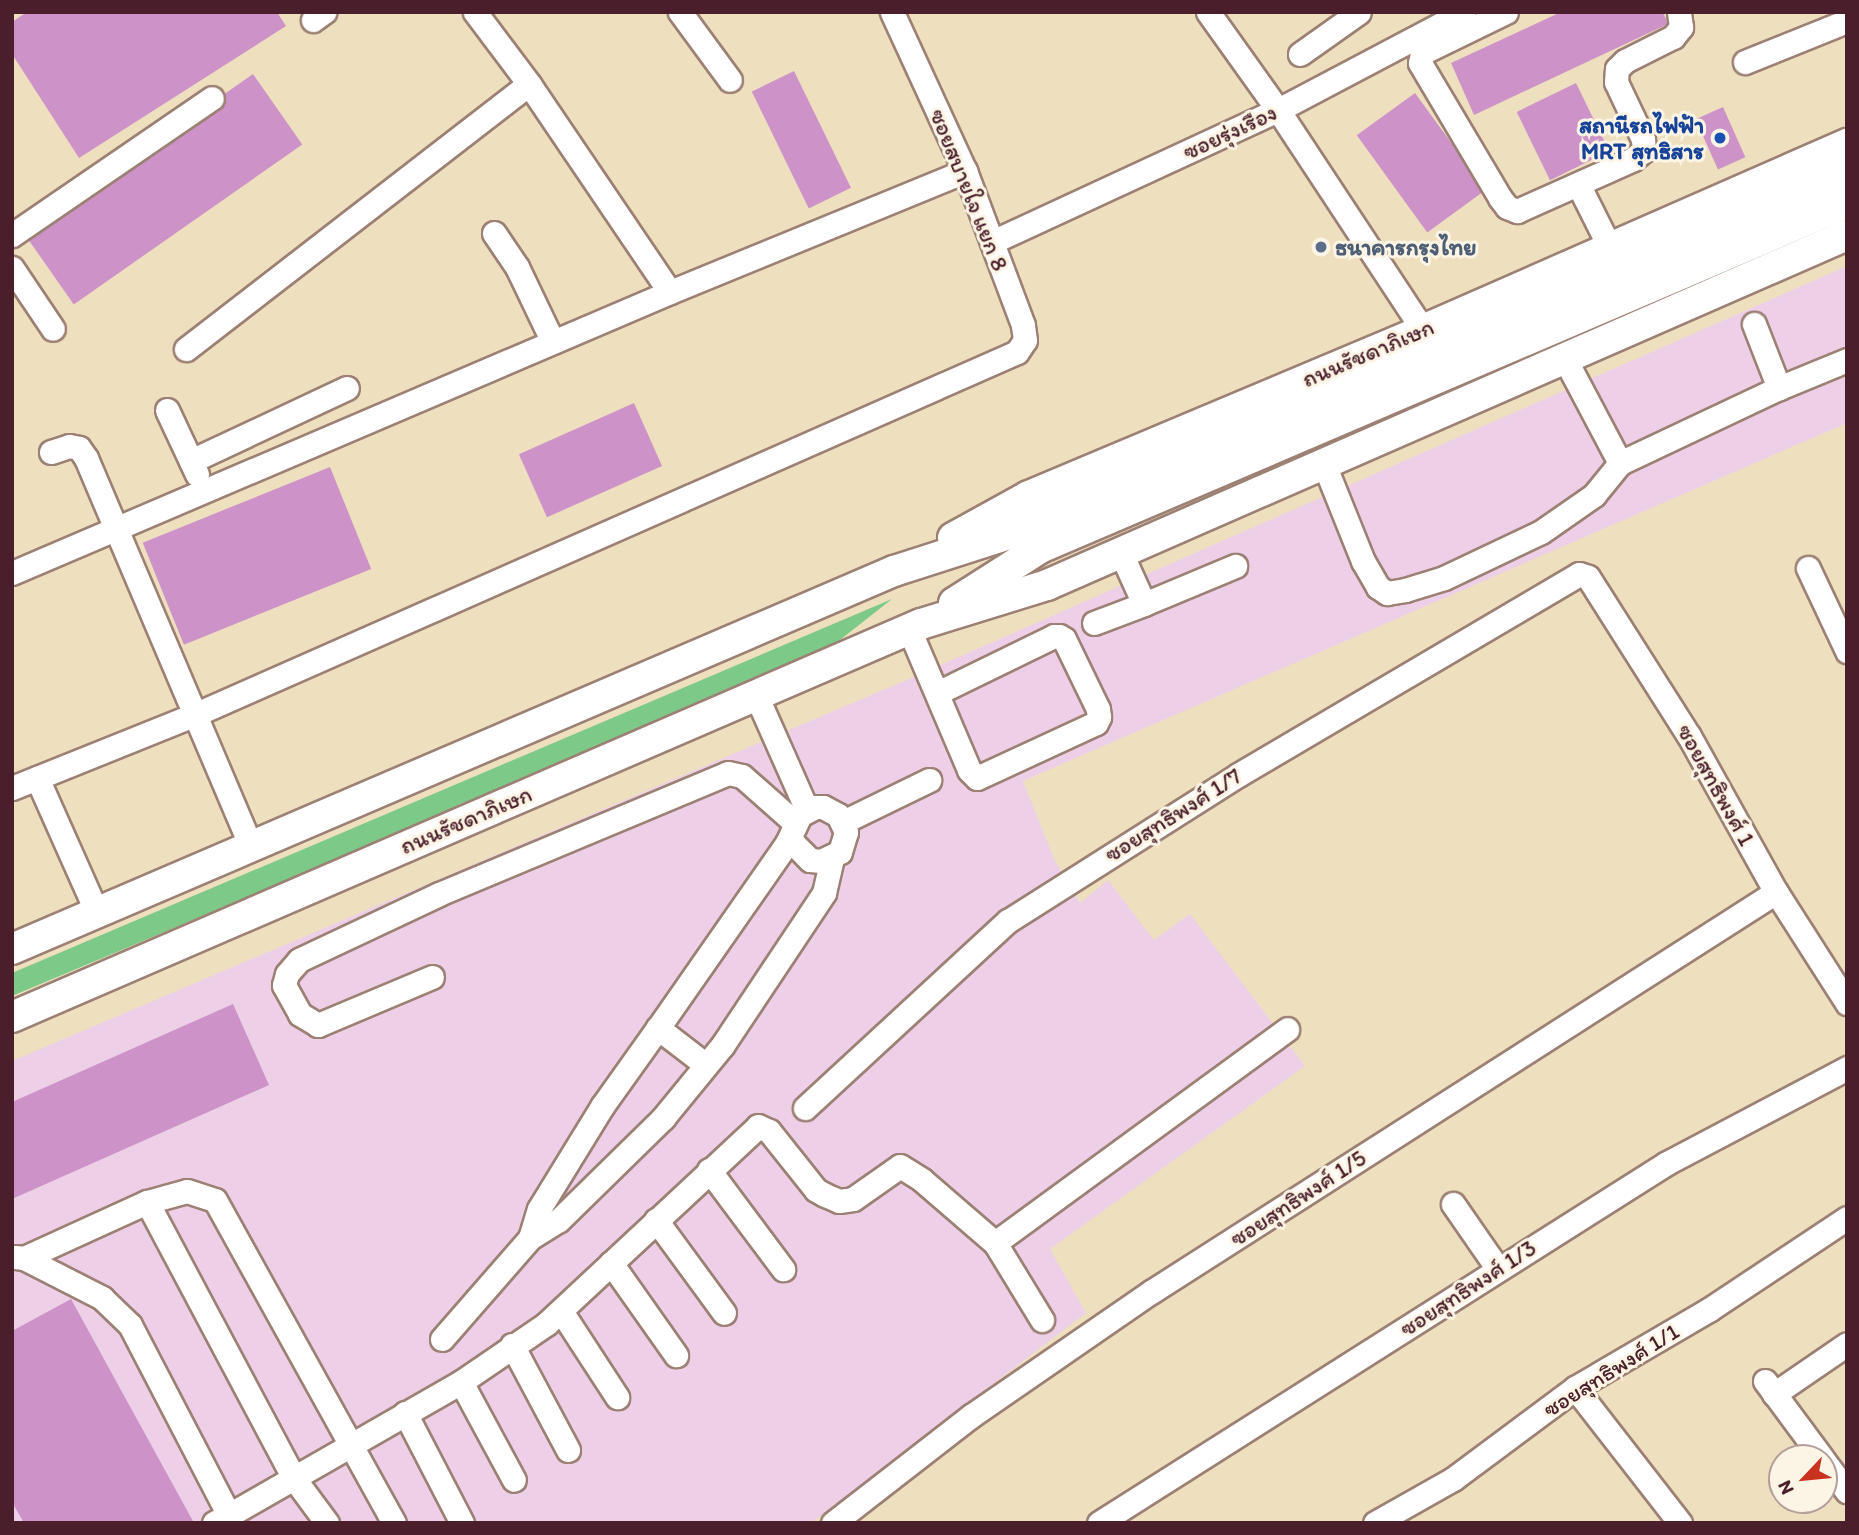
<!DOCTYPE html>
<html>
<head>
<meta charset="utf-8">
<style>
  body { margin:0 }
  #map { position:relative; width:1859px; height:1535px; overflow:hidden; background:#eee0be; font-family:Itim,"Playpen Sans Thai",sans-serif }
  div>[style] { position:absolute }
  .built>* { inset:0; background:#edd0e8 }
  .green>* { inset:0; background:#7dc988 }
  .building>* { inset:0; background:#cd93c9; transform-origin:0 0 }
  .roads { filter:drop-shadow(2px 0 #9c8074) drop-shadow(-2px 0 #9c8074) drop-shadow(0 2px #9c8074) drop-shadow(0 -2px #9c8074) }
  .minor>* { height:23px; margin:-11.5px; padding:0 11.5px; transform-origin:11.5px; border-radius:11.5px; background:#fff }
  .major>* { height:30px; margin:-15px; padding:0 15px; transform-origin:15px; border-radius:15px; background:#fff }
  .dots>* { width:19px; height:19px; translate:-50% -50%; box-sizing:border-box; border:4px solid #fcf5e5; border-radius:50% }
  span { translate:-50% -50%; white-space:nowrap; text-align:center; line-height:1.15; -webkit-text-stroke:6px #fcf5e5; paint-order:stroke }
  .transit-label { font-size:23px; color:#164399; font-weight:700 }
  .right { translate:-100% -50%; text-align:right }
  .street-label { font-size:23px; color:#4a1f2b }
  .service-label { font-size:23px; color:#4e5e75; font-weight:700 }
  .left { translate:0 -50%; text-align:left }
  .frame { position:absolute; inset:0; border:14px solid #4a1f2b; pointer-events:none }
  .north { position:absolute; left:1768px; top:1444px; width:70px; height:70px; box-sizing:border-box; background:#fcf5e5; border:2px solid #b59f9b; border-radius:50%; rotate:244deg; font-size:19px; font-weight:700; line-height:28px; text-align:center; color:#4a1f2b }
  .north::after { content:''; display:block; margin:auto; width:24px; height:32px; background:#c8321e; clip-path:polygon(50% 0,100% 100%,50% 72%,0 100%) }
</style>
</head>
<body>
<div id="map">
  <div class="built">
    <i style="clip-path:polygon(1847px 266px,1847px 423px,1023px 781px,1055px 861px,1080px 903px,1108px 880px,1154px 940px,1190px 914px,1305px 1066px,1050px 1249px,1086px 1313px,811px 1523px,12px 1523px,12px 1061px,902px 682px)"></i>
  </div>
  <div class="green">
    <i style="clip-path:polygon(892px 599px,817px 658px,12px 996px,12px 973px)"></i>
  </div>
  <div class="building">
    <i style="clip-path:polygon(27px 12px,277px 12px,286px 26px,79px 158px,12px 54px,12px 22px)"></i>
    <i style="clip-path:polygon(1561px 12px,1663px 12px,1668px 24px,1474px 115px,1451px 63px)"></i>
    <i style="left:794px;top:71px;width:130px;height:47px;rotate:64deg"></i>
    <i style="left:253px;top:74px;width:86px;height:279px;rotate:55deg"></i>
    <i style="left:1576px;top:83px;width:76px;height:66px;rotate:64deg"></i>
    <i style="left:1415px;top:93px;width:120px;height:72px;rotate:54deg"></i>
    <i style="left:1723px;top:107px;width:55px;height:30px;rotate:66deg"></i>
    <i style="left:634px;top:403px;width:69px;height:126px;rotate:66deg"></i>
    <i style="left:330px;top:467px;width:110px;height:202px;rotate:68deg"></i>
    <i style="clip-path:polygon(233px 1004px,269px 1085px,12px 1199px,12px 1102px)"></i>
    <i style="clip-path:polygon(71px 1299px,194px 1523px,24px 1523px,12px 1502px,12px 1331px)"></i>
  </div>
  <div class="roads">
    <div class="minor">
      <i style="left:475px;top:12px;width:90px;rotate:53.1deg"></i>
      <i style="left:529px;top:84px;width:251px;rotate:55.9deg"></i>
      <i style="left:680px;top:12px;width:84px;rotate:53.7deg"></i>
      <i style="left:1208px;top:12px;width:120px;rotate:54.5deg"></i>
      <i style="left:1278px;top:110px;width:263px;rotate:56.6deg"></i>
      <i style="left:1506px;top:12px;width:93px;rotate:154deg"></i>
      <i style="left:1422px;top:53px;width:10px;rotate:101deg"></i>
      <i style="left:1420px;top:63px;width:157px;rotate:59.3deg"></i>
      <i style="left:1500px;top:198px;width:11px;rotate:52deg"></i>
      <i style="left:1507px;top:207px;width:11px;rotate:22deg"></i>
      <i style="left:1517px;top:211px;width:127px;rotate:-24.1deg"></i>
      <i style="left:1633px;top:159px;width:14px;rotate:-39deg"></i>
      <i style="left:1644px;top:150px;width:11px;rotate:-95deg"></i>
      <i style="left:1643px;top:139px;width:63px;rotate:-115.3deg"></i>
      <i style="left:1616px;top:82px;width:13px;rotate:-86deg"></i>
      <i style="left:1617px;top:69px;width:11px;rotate:-45deg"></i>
      <i style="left:1625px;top:61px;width:54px;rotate:-26.6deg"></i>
      <i style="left:1673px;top:37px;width:13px;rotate:-51deg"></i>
      <i style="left:1681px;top:27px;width:15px;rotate:-98deg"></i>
      <i style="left:313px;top:20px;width:14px;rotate:-36deg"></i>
      <i style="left:1300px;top:54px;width:72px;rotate:-35.4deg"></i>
      <i style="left:1745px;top:62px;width:110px;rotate:-21.9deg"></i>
      <i style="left:1578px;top:184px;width:72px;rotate:63.4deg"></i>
      <i style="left:494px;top:233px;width:41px;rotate:55.9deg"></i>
      <i style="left:517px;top:267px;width:83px;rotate:64.4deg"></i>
      <i style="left:12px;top:235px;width:242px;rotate:-34.4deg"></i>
      <i style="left:992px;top:242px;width:315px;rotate:-24.8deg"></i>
      <i style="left:1278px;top:110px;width:210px;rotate:-27.8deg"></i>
      <i style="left:12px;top:268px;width:73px;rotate:56.1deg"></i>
      <i style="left:1754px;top:324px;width:69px;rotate:68.7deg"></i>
      <i style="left:186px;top:349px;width:433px;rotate:-37.7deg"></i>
      <i style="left:1565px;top:359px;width:118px;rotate:62.1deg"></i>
      <i style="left:1620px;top:463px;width:176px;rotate:-25.3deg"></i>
      <i style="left:1779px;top:388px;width:74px;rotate:-22.4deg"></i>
      <i style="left:167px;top:410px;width:71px;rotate:64.9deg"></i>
      <i style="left:51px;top:452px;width:19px;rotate:-18deg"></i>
      <i style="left:69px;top:446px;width:10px;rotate:11deg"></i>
      <i style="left:79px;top:448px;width:12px;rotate:55deg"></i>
      <i style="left:86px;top:458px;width:423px;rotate:67deg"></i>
      <i style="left:191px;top:461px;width:172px;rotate:-25.1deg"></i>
      <i style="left:1324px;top:464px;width:105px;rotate:68.1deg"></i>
      <i style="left:1363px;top:561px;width:30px;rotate:60deg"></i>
      <i style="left:1378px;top:587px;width:11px;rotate:34deg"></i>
      <i style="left:1387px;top:593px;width:18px;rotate:-9deg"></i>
      <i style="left:1405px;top:590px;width:41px;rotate:-17.1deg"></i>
      <i style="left:1444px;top:578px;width:107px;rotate:-25.4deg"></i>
      <i style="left:1541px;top:532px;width:65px;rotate:-34.9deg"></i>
      <i style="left:1594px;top:495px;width:41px;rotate:-50.9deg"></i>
      <i style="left:1121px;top:553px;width:56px;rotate:65.7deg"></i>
      <i style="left:1144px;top:604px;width:99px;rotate:-22.7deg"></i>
      <i style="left:1808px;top:568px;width:92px;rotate:64.8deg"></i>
      <i style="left:12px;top:573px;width:715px;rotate:-23.12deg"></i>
      <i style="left:670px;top:292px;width:319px;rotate:-22.3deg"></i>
      <i style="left:1094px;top:623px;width:53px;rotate:-20.8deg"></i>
      <i style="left:909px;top:629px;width:153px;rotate:66.9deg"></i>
      <i style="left:969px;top:770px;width:11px;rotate:45deg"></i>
      <i style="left:977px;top:778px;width:131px;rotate:-24.8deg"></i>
      <i style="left:1096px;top:723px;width:7px;rotate:-63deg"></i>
      <i style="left:1099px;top:717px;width:8px;rotate:-97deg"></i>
      <i style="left:1098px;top:709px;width:78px;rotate:-115.9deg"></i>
      <i style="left:1064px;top:639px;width:6px;rotate:-149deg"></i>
      <i style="left:1059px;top:636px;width:5px;rotate:180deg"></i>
      <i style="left:1054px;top:636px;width:130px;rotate:154deg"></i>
      <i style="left:756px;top:695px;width:126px;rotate:66.1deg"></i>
      <i style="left:37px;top:778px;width:148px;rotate:66deg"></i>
      <i style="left:12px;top:788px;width:196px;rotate:-21.9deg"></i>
      <i style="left:194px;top:715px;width:899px;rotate:-23.8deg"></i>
      <i style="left:1017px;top:352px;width:14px;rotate:-56deg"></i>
      <i style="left:1025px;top:340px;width:15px;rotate:-98deg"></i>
      <i style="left:1023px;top:325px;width:165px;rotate:-110.6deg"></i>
      <i style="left:965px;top:171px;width:175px;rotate:-114.7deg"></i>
      <i style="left:815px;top:807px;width:8px"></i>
      <i style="left:823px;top:807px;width:17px;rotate:28deg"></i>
      <i style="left:838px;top:815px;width:19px;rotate:65deg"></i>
      <i style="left:846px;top:832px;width:21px;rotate:107deg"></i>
      <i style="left:840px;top:852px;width:21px;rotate:155deg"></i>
      <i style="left:821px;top:861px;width:11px;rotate:-175deg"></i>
      <i style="left:810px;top:860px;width:23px;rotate:-135deg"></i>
      <i style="left:794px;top:844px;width:7px;rotate:-172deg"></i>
      <i style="left:787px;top:843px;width:31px;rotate:-65deg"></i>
      <i style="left:800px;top:815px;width:17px;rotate:-28deg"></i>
      <i style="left:843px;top:822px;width:96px;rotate:-26deg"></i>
      <i style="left:432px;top:977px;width:124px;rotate:157.2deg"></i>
      <i style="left:318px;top:1025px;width:21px;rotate:-149deg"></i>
      <i style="left:300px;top:1014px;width:33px;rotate:-119deg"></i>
      <i style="left:284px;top:985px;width:11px;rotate:-75deg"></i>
      <i style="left:287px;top:974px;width:18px;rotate:-49deg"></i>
      <i style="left:299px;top:960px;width:155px;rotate:-25.2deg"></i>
      <i style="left:439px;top:894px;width:313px;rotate:-22.7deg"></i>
      <i style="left:728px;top:773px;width:14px;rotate:12deg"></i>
      <i style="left:742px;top:776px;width:69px;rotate:41.5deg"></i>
      <i style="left:706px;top:1065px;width:61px;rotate:-142.4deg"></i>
      <i style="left:658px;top:1028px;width:226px;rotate:-55.1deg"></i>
      <i style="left:805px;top:1108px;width:276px;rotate:-42.7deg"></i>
      <i style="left:1008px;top:921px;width:272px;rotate:-32.4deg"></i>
      <i style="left:1238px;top:775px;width:396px;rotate:-30.5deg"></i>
      <i style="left:1579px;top:574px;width:9px;rotate:18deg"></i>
      <i style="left:1588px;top:577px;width:188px;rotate:57.6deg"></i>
      <i style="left:1689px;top:736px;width:179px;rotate:60.9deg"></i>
      <i style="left:1776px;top:892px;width:132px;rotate:57.4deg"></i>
      <i style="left:709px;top:1170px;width:124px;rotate:53.2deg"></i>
      <i style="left:147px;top:1202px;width:311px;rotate:62deg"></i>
      <i style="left:293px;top:1477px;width:57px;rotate:53.5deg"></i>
      <i style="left:1453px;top:1204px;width:79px;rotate:55.3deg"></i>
      <i style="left:656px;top:1220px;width:115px;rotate:53.8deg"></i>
      <i style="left:530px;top:1238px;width:30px;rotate:-73deg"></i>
      <i style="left:539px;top:1209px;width:122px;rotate:-58.4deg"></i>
      <i style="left:603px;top:1105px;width:95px;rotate:-54.5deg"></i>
      <i style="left:15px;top:1257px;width:9px;rotate:6deg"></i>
      <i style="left:24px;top:1258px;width:88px;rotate:27.1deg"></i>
      <i style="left:102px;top:1298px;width:39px;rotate:44deg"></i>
      <i style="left:130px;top:1325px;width:214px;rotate:62.5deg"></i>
      <i style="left:229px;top:1515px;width:17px;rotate:152deg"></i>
      <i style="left:24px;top:1258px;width:135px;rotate:-24.5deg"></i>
      <i style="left:147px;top:1202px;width:41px;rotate:-15.4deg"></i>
      <i style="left:187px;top:1191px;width:29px;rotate:18deg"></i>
      <i style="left:215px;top:1200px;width:369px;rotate:61deg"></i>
      <i style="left:611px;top:1263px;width:113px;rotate:54.8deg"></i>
      <i style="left:561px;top:1311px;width:103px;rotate:56.9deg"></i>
      <i style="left:1042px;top:1320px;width:90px;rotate:-121.4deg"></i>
      <i style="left:995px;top:1243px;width:362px;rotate:-36.2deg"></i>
      <i style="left:442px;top:1339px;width:134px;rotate:-48.9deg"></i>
      <i style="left:530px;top:1238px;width:34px;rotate:-32deg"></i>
      <i style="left:559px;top:1220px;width:146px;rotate:-44.4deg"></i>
      <i style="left:663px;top:1118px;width:93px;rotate:-50.7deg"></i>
      <i style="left:722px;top:1046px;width:184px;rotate:-56.3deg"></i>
      <i style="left:824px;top:893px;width:36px;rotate:-77deg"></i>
      <i style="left:512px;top:1345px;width:119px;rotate:61.9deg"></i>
      <i style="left:1765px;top:1381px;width:96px;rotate:53.5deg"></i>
      <i style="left:461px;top:1382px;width:111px;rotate:61.6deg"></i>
      <i style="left:1575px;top:1388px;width:171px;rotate:52.1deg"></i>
      <i style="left:1774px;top:1394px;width:88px;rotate:-34.4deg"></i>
      <i style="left:405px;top:1413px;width:124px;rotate:62.6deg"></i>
      <i style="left:1824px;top:1461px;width:38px;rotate:53deg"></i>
      <i style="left:229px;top:1515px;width:267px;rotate:-29.8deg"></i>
      <i style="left:461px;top:1382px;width:103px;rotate:-34.3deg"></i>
      <i style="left:546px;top:1324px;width:290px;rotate:-43deg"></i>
      <i style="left:758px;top:1126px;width:12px;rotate:24deg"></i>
      <i style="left:769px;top:1131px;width:75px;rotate:51.5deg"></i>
      <i style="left:816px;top:1190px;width:10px;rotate:29deg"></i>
      <i style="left:825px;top:1195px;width:15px;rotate:23deg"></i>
      <i style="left:839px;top:1201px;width:14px;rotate:-8deg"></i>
      <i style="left:853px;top:1199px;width:57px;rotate:-35.1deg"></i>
      <i style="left:900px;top:1166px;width:26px;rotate:32deg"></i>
      <i style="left:922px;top:1180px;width:96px;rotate:40.8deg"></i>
      <i style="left:833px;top:1523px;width:175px;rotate:-37.8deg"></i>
      <i style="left:971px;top:1416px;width:219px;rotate:-34.6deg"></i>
      <i style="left:1151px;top:1292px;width:742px;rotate:-32.62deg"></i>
      <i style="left:1099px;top:1523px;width:672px;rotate:-32.37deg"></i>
      <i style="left:1667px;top:1163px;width:204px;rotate:-27.8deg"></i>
      <i style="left:1375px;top:1523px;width:90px;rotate:-29.4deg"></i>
      <i style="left:1453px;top:1479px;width:152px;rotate:-36.7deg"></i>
      <i style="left:1575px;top:1388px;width:156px;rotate:-30.3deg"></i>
      <i style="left:1710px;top:1309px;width:164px;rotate:-33.6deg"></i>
    </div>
    <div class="major">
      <i style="left:953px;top:538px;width:87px;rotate:-28.9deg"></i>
      <i style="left:1029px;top:496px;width:428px;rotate:-22.8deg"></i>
      <i style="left:1423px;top:330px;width:463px;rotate:-23.7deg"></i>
      <i style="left:954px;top:603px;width:102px;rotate:-32.6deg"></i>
      <i style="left:1040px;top:548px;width:878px;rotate:-23.15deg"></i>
      <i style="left:12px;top:949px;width:960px;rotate:-23.2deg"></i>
      <i style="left:894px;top:571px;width:144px;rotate:-17.8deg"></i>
      <i style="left:1031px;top:527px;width:889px;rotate:-23.33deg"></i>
      <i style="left:12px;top:1017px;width:990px;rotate:-23.38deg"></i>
      <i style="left:921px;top:624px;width:132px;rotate:-17.2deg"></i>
      <i style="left:1047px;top:585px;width:873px;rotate:-23.63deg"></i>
    </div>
  </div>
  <div class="dots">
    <i style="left:1720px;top:138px;background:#1a4fb4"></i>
    <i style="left:1321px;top:247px;background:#5c6f8a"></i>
  </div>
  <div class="transit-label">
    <span class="right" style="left:1704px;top:138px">สถานีรถไฟฟ้า<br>MRT สุทธิสาร</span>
  </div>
  <div class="street-label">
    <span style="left:1230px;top:132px;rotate:-25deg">ซอยรุ่งเรือง</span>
    <span style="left:969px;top:190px;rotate:68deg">ซอยสบายใจ แยก 8</span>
    <span style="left:1368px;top:353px;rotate:-23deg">ถนนรัชดาภิเษก</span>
    <span style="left:1716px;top:785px;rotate:61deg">ซอยสุทธิพงศ์ 1</span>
    <span style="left:1173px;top:815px;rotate:-32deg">ซอยสุทธิพงศ์ 1/7</span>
    <span style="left:466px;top:820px;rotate:-23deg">ถนนรัชดาภิเษก</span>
    <span style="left:1298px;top:1198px;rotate:-33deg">ซอยสุทธิพงศ์ 1/5</span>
    <span style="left:1468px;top:1288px;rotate:-33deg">ซอยสุทธิพงศ์ 1/3</span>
    <span style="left:1611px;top:1370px;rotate:-32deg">ซอยสุทธิพงศ์ 1/1</span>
  </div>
  <div class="service-label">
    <span class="left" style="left:1335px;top:247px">ธนาคารกรุงไทย</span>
  </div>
  <div class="frame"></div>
  <div class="north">N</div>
</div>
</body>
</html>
